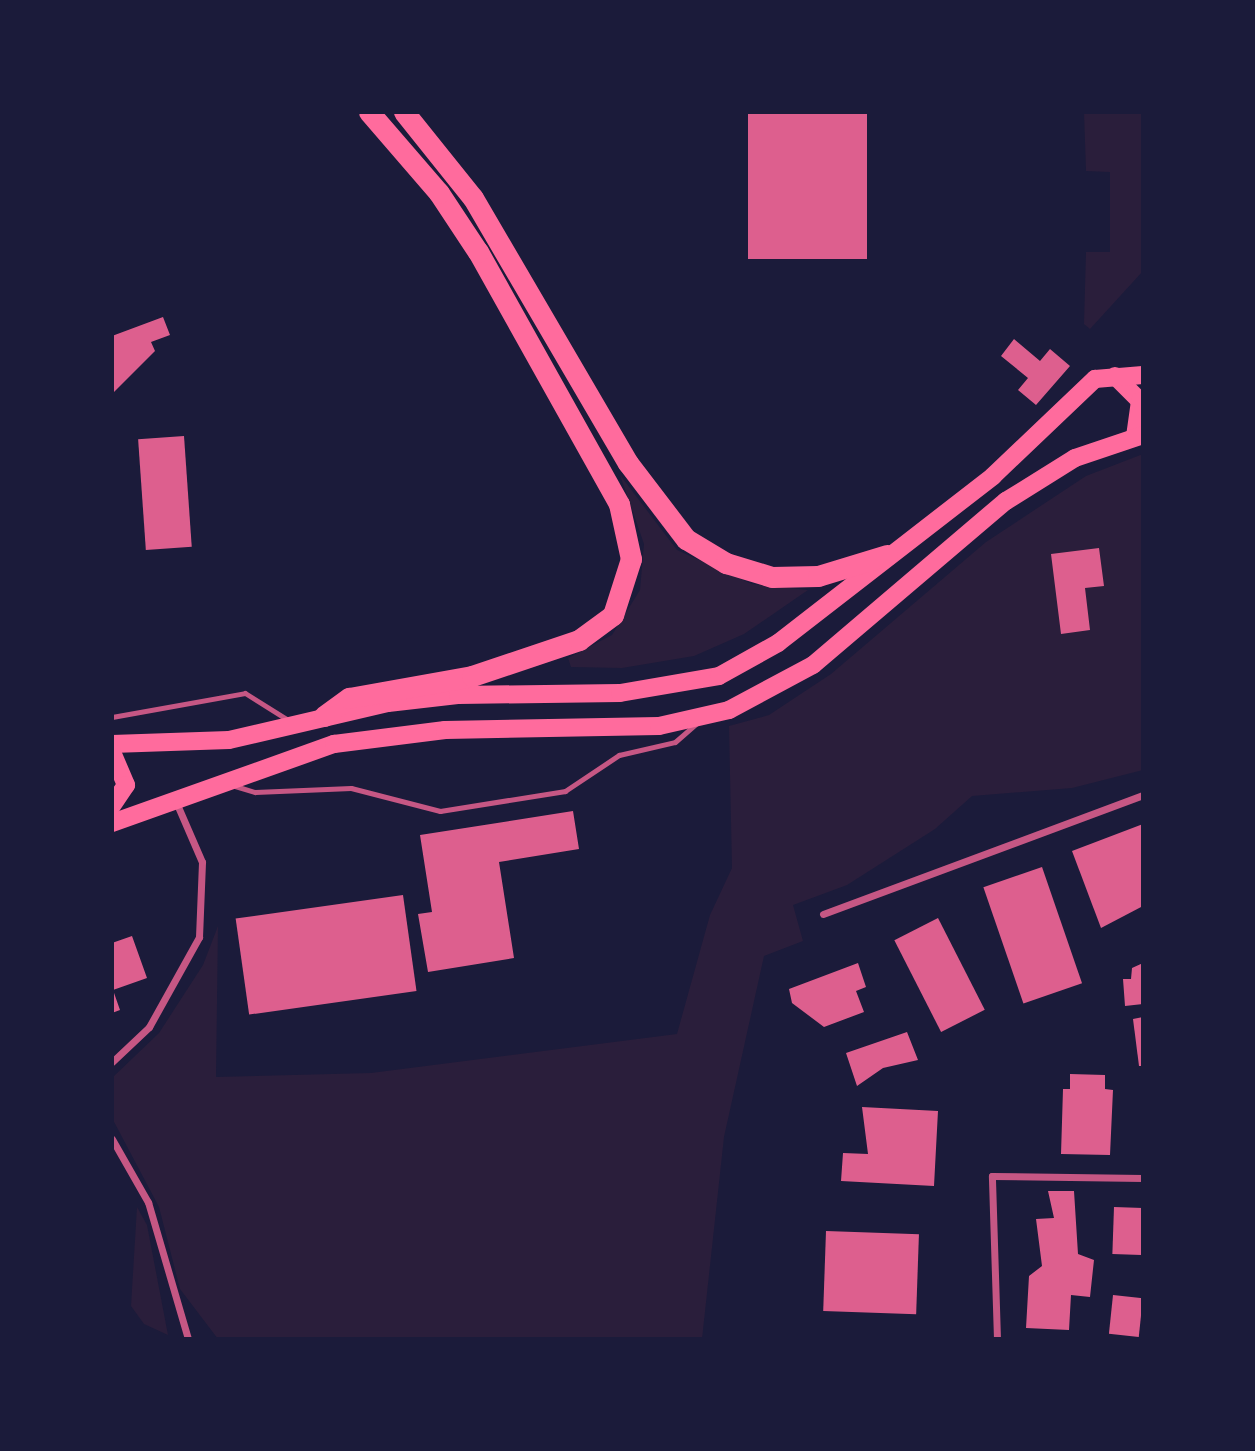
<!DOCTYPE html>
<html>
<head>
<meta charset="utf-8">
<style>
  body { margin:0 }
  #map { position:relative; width:1255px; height:1451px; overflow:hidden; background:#1b1b3a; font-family:"Archivo Narrow",sans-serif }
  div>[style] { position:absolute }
  .green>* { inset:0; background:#2a1e3b }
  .building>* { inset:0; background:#dd5f8e; transform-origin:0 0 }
  .service>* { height:5px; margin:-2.5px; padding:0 2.5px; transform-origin:2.5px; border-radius:2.5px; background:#c65784 }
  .minor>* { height:7px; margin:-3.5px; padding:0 3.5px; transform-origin:3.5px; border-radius:3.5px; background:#c65784 }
  .primary>* { height:18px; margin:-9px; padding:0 9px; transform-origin:9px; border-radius:9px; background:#ff6b9d }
  .motorway>* { height:21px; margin:-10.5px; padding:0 10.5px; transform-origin:10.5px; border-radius:10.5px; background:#ff6b9d }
  span { translate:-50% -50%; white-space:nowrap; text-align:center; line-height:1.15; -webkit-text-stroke:5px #1b1b3a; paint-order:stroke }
  .frame { position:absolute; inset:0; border:114px solid #1b1b3a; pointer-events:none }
</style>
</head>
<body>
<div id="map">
  <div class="green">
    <i style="clip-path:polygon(1084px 112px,1143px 112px,1143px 271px,1090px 329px,1084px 324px,1086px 252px,1110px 252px,1110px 172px,1086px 171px)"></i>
    <i style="clip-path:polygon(1143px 454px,1143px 770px,1072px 788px,972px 796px,935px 829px,847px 885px,793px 905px,803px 941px,764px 956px,724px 1137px,702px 1339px,218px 1339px,180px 1289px,159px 1207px,112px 1118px,112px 1078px,159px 1033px,203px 965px,218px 926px,216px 1077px,371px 1073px,677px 1034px,710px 915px,732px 868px,729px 726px,769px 715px,831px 674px,986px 542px,1086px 476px)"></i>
    <i style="clip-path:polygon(620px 475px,677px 550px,752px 584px,808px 590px,744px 634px,694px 656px,622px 668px,571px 667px,568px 658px,612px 635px,640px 590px,644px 544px)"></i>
    <i style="clip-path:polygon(137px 1207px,147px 1225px,168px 1335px,144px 1324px,131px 1306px)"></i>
  </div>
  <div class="building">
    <i style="left:748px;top:112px;width:119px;height:147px"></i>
    <i style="clip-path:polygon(163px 317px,170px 335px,151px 342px,155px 351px,112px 394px,112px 336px)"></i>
    <i style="clip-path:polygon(1014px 339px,1040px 361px,1050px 349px,1070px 366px,1036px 405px,1018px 390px,1028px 378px,1001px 356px)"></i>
    <i style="left:184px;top:436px;width:111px;height:46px;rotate:86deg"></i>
    <i style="clip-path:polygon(1099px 548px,1104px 586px,1085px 588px,1090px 630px,1061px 634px,1051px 554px)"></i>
    <i style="clip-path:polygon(573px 811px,579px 849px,499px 862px,514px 958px,428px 972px,418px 914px,432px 912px,420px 835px)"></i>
    <i style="clip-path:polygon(1143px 824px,1143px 906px,1101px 928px,1072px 851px)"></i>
    <i style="left:1042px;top:867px;width:123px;height:62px;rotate:71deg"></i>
    <i style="left:403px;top:895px;width:97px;height:169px;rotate:82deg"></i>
    <i style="left:938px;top:918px;width:103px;height:49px;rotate:63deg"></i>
    <i style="clip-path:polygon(132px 936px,147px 978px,113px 990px,120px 1010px,112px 1013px,112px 943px)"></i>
    <i style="clip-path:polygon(858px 963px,866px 987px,856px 991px,864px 1012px,824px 1027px,792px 1003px,789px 989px)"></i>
    <i style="clip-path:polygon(1143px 963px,1143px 1004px,1125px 1006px,1123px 979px,1131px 979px,1132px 968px)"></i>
    <i style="clip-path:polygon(1143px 1017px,1143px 1066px,1139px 1066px,1133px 1019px)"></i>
    <i style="clip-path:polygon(907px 1032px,918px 1060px,883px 1068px,857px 1086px,846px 1053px)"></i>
    <i style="clip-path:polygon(1070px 1074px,1105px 1075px,1105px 1089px,1113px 1090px,1110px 1155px,1061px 1154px,1063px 1089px,1070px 1089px)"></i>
    <i style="clip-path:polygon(862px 1107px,938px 1111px,934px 1186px,841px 1181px,843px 1153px,868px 1154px)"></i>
    <i style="clip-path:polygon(1048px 1191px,1074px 1191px,1078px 1254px,1094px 1260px,1090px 1297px,1071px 1295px,1069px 1330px,1026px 1328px,1029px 1276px,1042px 1266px,1036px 1219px,1054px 1218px)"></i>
    <i style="left:1114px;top:1207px;width:29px;height:47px;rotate:2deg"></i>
    <i style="left:826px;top:1231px;width:93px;height:80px;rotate:2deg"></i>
    <i style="left:1113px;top:1295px;width:30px;height:39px;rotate:6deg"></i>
  </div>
  <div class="service">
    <i style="left:112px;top:717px;width:135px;rotate:-10.2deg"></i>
    <i style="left:245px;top:693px;width:51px;rotate:32.1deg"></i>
    <i style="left:235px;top:786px;width:21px;rotate:17deg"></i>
    <i style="left:255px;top:792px;width:96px;rotate:-2.4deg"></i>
    <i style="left:351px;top:788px;width:92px;rotate:14.5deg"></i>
    <i style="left:440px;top:811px;width:127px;rotate:-9.1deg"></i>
    <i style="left:565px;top:791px;width:65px;rotate:-33.7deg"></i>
    <i style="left:619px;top:755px;width:57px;rotate:-13.1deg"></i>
    <i style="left:675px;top:742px;width:28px;rotate:-41deg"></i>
  </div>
  <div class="minor">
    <i style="left:823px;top:914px;width:341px;rotate:-20.4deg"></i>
    <i style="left:112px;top:1062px;width:51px;rotate:-43.4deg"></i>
    <i style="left:149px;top:1027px;width:103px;rotate:-60.9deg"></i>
    <i style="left:199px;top:937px;width:75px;rotate:-87.7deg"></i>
    <i style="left:202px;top:862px;width:65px;rotate:-113.4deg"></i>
    <i style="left:112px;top:1139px;width:73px;rotate:60.3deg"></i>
    <i style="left:148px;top:1202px;width:143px;rotate:73.7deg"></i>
    <i style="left:997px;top:1339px;width:163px;rotate:-91.8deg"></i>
    <i style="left:992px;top:1176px;width:151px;rotate:0.8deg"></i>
  </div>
  <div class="primary">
    <i style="left:1115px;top:376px;width:35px;rotate:45deg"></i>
    <i style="left:1140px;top:401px;width:35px;rotate:98deg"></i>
    <i style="left:112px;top:744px;width:117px;rotate:-2deg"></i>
    <i style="left:229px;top:740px;width:163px;rotate:-13.1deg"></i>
    <i style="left:388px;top:703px;width:70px;rotate:-6.5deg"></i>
    <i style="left:458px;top:695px;width:162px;rotate:-0.7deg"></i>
    <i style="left:620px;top:693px;width:100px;rotate:-9.7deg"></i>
    <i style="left:719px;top:676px;width:68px;rotate:-29.2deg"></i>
    <i style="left:778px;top:643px;width:272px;rotate:-37.8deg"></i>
    <i style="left:993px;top:476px;width:141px;rotate:-43.6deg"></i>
    <i style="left:1095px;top:379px;width:48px;rotate:-4.8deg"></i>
    <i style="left:112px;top:752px;width:36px;rotate:67deg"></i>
    <i style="left:126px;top:785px;width:25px;rotate:124deg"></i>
    <i style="left:112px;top:823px;width:236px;rotate:-19.6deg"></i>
    <i style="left:334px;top:744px;width:112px;rotate:-7.2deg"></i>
    <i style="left:445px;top:730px;width:214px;rotate:-1.1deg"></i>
    <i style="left:659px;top:726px;width:72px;rotate:-12.9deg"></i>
    <i style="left:729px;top:710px;width:95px;rotate:-28.2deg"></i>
    <i style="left:813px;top:665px;width:253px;rotate:-40.4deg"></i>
    <i style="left:1006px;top:501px;width:81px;rotate:-31.9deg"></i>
    <i style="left:1075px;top:458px;width:72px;rotate:-18.7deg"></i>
  </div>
  <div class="motorway">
    <i style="left:404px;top:112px;width:110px;rotate:51.3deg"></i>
    <i style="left:473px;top:198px;width:307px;rotate:59.7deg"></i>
    <i style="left:628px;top:463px;width:96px;rotate:52.7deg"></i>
    <i style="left:686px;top:539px;width:47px;rotate:31deg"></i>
    <i style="left:726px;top:563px;width:48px;rotate:16.9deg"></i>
    <i style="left:772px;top:577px;width:46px;rotate:-1.2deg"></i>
    <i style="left:818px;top:576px;width:72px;rotate:-16.9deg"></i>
    <i style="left:324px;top:716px;width:31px;rotate:-36deg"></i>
    <i style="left:349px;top:698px;width:125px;rotate:-10.1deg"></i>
    <i style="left:472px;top:676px;width:113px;rotate:-18.6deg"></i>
    <i style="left:579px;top:640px;width:42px;rotate:-36.3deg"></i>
    <i style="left:613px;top:615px;width:59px;rotate:-72.2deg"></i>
    <i style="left:631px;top:559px;width:56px;rotate:-102.3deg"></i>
    <i style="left:619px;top:504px;width:289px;rotate:-119.2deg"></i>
    <i style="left:478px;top:252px;width:71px;rotate:-123.5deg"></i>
    <i style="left:439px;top:193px;width:107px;rotate:-130.8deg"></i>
  </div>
  <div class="frame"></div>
</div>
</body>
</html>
